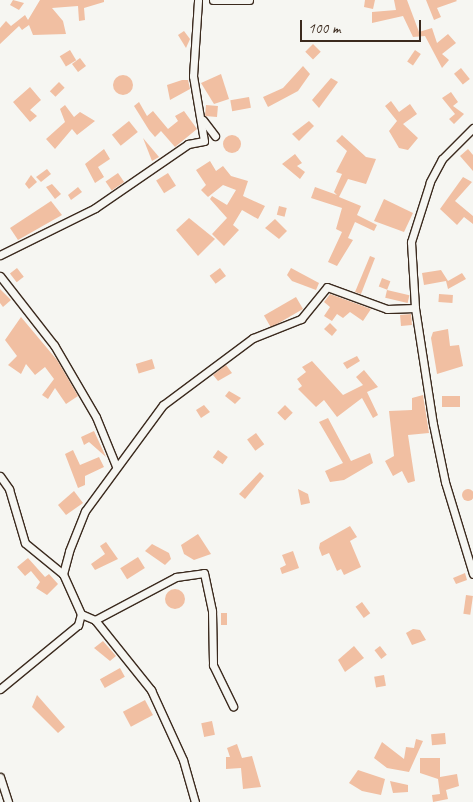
<!DOCTYPE html>
<html>
<head>
<meta charset="utf-8">
<style>
  body { margin:0 }
  #map { position:relative; width:473px; height:802px; overflow:hidden; background:#f6f6f2; font-family:Caveat,sans-serif }
  div>[style] { position:absolute }
  .building>* { inset:0; background:#f1bfa2; transform-origin:0 0 }
  .round { border-radius:50% }
  .roads { filter:drop-shadow(1px 0 #3b2a1e) drop-shadow(-1px 0 #3b2a1e) drop-shadow(0 1px #3b2a1e) drop-shadow(0 -1px #3b2a1e) }
  .minor>* { height:7px; margin:-3.5px; padding:0 3.5px; transform-origin:3.5px; border-radius:3.5px; background:#f6f6f2 }
  span { translate:-50% -50%; white-space:nowrap; text-align:center; line-height:1.15; -webkit-text-stroke:4.5px #f6f6f2; paint-order:stroke }
  .scale { position:absolute; left:300px; top:20px; width:121px; height:22px; box-sizing:border-box; border:2px solid #3b2a1e; border-top:0; padding-left:6px; font-size:15px; line-height:18px; white-space:nowrap; color:#3b2a1e; -webkit-text-stroke:4px #f6f6f2; paint-order:stroke }
</style>
</head>
<body>
<div id="map">
  <div class="building">
    <i style="clip-path:polygon(13px 0,24px 3px,19px 10px,10px 5px)"></i>
    <i style="clip-path:polygon(40px 0,104px 0,104px 2px,84px 8px,85px 20px,79px 21px,78px 6px,52px 8px,63px 21px,66px 34px,33px 35px,29px 25px,22px 30px,19px 26px,0 44px,0 28px,6px 21px,11px 26px,25px 15px,28px 20px)"></i>
    <i style="clip-path:polygon(365px 0,375px 0,373px 9px,364px 7px)"></i>
    <i style="clip-path:polygon(394px 0,407px 0,419px 32px,432px 28px,437px 43px,448px 34px,456px 43px,442px 54px,449px 60px,442px 68px,425px 36px,413px 37px,403px 16px,372px 23px,372px 12px,396px 10px)"></i>
    <i style="clip-path:polygon(426px 0,456px 0,457px 1px,437px 8px,441px 17px,434px 20px)"></i>
    <i style="clip-path:polygon(184px 31px,190px 39px,186px 48px,178px 35px)"></i>
    <i style="left:313px;top:44px;width:11px;height:11px;rotate:45deg"></i>
    <i style="left:70px;top:50px;width:12px;height:12px;rotate:59deg"></i>
    <i style="left:415px;top:50px;width:7px;height:14px;rotate:34deg"></i>
    <i style="left:80px;top:58px;width:10px;height:10px;rotate:53deg"></i>
    <i style="clip-path:polygon(303px 66px,310px 74px,298px 91px,268px 107px,263px 97px,283px 88px)"></i>
    <i style="left:461px;top:68px;width:14px;height:9px;rotate:51deg"></i>
    <i style="clip-path:polygon(221px 74px,229px 99px,214px 104px,201px 83px)"></i>
    <i class="round" style="left:113px;top:75px;width:20px;height:20px"></i>
    <i style="clip-path:polygon(331px 78px,338px 82px,319px 108px,312px 100px)"></i>
    <i style="clip-path:polygon(182px 80px,188px 80px,190px 89px,170px 100px,167px 85px)"></i>
    <i style="left:59px;top:82px;width:8px;height:13px;rotate:45deg"></i>
    <i style="clip-path:polygon(30px 87px,41px 100px,30px 110px,37px 116px,30px 122px,13px 102px)"></i>
    <i style="clip-path:polygon(451px 92px,458px 102px,453px 106px,464px 114px,454px 124px,449px 119px,455px 114px,442px 98px)"></i>
    <i style="left:249px;top:97px;width:11px;height:19px;rotate:80deg"></i>
    <i style="clip-path:polygon(391px 101px,399px 112px,410px 104px,417px 114px,403px 124px,418px 138px,408px 150px,399px 148px,389px 131px,397px 121px,385px 106px)"></i>
    <i style="clip-path:polygon(139px 102px,147px 116px,153px 111px,168px 129px,178px 121px,175px 116px,184px 111px,197px 129px,175px 147px,161px 131px,155px 137px,149px 130px,134px 106px)"></i>
    <i style="clip-path:polygon(65px 105px,74px 117px,80px 112px,95px 121px,77px 135px,72px 129px,55px 149px,46px 139px,65px 122px,60px 109px)"></i>
    <i style="left:206px;top:105px;width:12px;height:11px;rotate:5deg"></i>
    <i style="left:129px;top:121px;width:14px;height:22px;rotate:51deg"></i>
    <i style="clip-path:polygon(309px 121px,314px 126px,299px 141px,292px 134px)"></i>
    <i style="clip-path:polygon(342px 135px,366px 157px,376px 159px,366px 184px,348px 179px,339px 197px,361px 206px,357px 215px,377px 225px,374px 231px,355px 222px,348px 238px,353px 240px,337px 266px,328px 262px,342px 232px,336px 229px,342px 208px,311px 198px,315px 187px,337px 195px,334px 192px,342px 174px,336px 172px,347px 151px,336px 141px)"></i>
    <i class="round" style="left:223px;top:135px;width:18px;height:18px"></i>
    <i style="clip-path:polygon(143px 138px,159px 157px,152px 161px)"></i>
    <i style="clip-path:polygon(104px 149px,110px 159px,98px 167px,104px 177px,95px 183px,85px 164px)"></i>
    <i style="clip-path:polygon(468px 149px,473px 155px,473px 171px,460px 156px)"></i>
    <i style="clip-path:polygon(295px 154px,302px 163px,297px 166px,305px 172px,300px 179px,282px 164px)"></i>
    <i style="clip-path:polygon(210px 161px,216px 171px,223px 166px,231px 176px,248px 181px,243px 196px,265px 206px,258px 219px,242px 210px,233px 225px,239px 230px,224px 246px,212px 234px,227px 218px,210px 199px,212px 196px,227px 205px,236px 190px,223px 185px,208px 197px,201px 190px,206px 185px,196px 170px)"></i>
    <i style="clip-path:polygon(47px 169px,51px 174px,41px 182px,36px 177px)"></i>
    <i style="left:118px;top:173px;width:11px;height:15px;rotate:56deg"></i>
    <i style="left:168px;top:173px;width:15px;height:14px;rotate:58deg"></i>
    <i style="clip-path:polygon(31px 175px,37px 182px,29px 189px,25px 184px)"></i>
    <i style="clip-path:polygon(463px 177px,472px 182px,455px 201px,473px 216px,473px 224px,464px 217px,457px 225px,440px 209px)"></i>
    <i style="clip-path:polygon(52px 184px,61px 194px,55px 199px,46px 187px)"></i>
    <i style="clip-path:polygon(78px 187px,82px 192px,71px 200px,68px 195px)"></i>
    <i style="clip-path:polygon(384px 199px,413px 213px,404px 232px,374px 221px)"></i>
    <i style="clip-path:polygon(51px 201px,62px 215px,18px 240px,10px 228px)"></i>
    <i style="left:279px;top:206px;width:8px;height:9px;rotate:14deg"></i>
    <i style="clip-path:polygon(189px 218px,215px 239px,198px 256px,176px 230px)"></i>
    <i style="clip-path:polygon(275px 219px,287px 231px,279px 239px,265px 228px)"></i>
    <i style="clip-path:polygon(370px 256px,375px 258px,361px 294px,355px 292px)"></i>
    <i style="left:17px;top:268px;width:11px;height:9px;rotate:52deg"></i>
    <i style="left:220px;top:268px;width:10px;height:13px;rotate:53deg"></i>
    <i style="clip-path:polygon(291px 268px,319px 283px,316px 290px,292px 281px,287px 275px)"></i>
    <i style="clip-path:polygon(441px 270px,448px 281px,462px 273px,466px 279px,448px 289px,446px 281px,424px 285px,422px 273px)"></i>
    <i style="left:382px;top:278px;width:9px;height:9px;rotate:21deg"></i>
    <i style="clip-path:polygon(0 289px,11px 300px,3px 307px,0 303px)"></i>
    <i style="left:387px;top:290px;width:23px;height:8px;rotate:13deg"></i>
    <i style="clip-path:polygon(330px 294px,371px 309px,363px 321px,350px 312px,343px 318px,337px 314px,332px 321px,324px 316px,330px 307px,324px 302px)"></i>
    <i style="left:439px;top:294px;width:14px;height:8px;rotate:4deg"></i>
    <i style="left:296px;top:297px;width:14px;height:37px;rotate:60deg"></i>
    <i style="left:411px;top:314px;width:11px;height:11px;rotate:85deg"></i>
    <i style="clip-path:polygon(21px 317px,57px 360px,78px 396px,66px 404px,55px 388px,48px 399px,42px 395px,54px 379px,45px 367px,35px 375px,26px 364px,21px 374px,8px 365px,17px 356px,5px 340px)"></i>
    <i style="clip-path:polygon(330px 323px,337px 330px,332px 336px,324px 329px)"></i>
    <i style="clip-path:polygon(448px 329px,450px 346px,459px 345px,463px 366px,437px 374px,431px 338px,433px 332px)"></i>
    <i style="clip-path:polygon(357px 356px,360px 361px,347px 369px,343px 363px)"></i>
    <i style="left:152px;top:359px;width:10px;height:17px;rotate:73deg"></i>
    <i style="clip-path:polygon(312px 361px,343px 395px,363px 385px,356px 377px,364px 370px,378px 387px,367px 392px,378px 415px,373px 418px,362px 398px,337px 417px,324px 400px,316px 407px,298px 389px,302px 386px,297px 379px,306px 372px,302px 367px)"></i>
    <i style="clip-path:polygon(226px 365px,232px 373px,218px 381px,213px 375px)"></i>
    <i style="clip-path:polygon(229px 391px,241px 398px,235px 404px,225px 396px)"></i>
    <i style="clip-path:polygon(423px 395px,429px 433px,408px 435px,415px 481px,408px 483px,402px 471px,393px 476px,385px 461px,394px 456px,389px 411px,412px 410px,412px 398px)"></i>
    <i style="left:460px;top:396px;width:11px;height:18px;rotate:90deg"></i>
    <i style="clip-path:polygon(204px 405px,210px 412px,201px 418px,196px 410px)"></i>
    <i style="left:285px;top:405px;width:11px;height:11px;rotate:45deg"></i>
    <i style="clip-path:polygon(328px 418px,351px 461px,370px 453px,373px 463px,344px 480px,330px 482px,325px 471px,343px 463px,319px 422px)"></i>
    <i style="clip-path:polygon(94px 431px,106px 457px,89px 442px,84px 445px,81px 437px)"></i>
    <i style="left:256px;top:433px;width:14px;height:11px;rotate:54deg"></i>
    <i style="clip-path:polygon(73px 450px,80px 465px,99px 457px,104px 467px,85px 476px,85px 485px,78px 488px,65px 454px)"></i>
    <i style="left:218px;top:450px;width:12px;height:9px;rotate:35deg"></i>
    <i style="clip-path:polygon(260px 472px,264px 476px,245px 499px,239px 494px)"></i>
    <i class="round" style="left:462px;top:489px;width:12px;height:12px"></i>
    <i style="clip-path:polygon(298px 489px,308px 494px,310px 503px,301px 505px)"></i>
    <i style="clip-path:polygon(74px 491px,83px 503px,66px 515px,58px 505px)"></i>
    <i style="clip-path:polygon(350px 526px,357px 537px,350px 541px,361px 567px,344px 575px,341px 569px,337px 571px,329px 553px,322px 556px,319px 548px,320px 543px)"></i>
    <i style="clip-path:polygon(198px 534px,211px 554px,194px 560px,184px 554px,181px 545px)"></i>
    <i style="clip-path:polygon(106px 542px,118px 559px,95px 570px,91px 564px,105px 554px,100px 546px)"></i>
    <i style="clip-path:polygon(152px 544px,169px 553px,171px 559px,165px 565px,145px 551px)"></i>
    <i style="clip-path:polygon(293px 551px,299px 568px,282px 574px,280px 568px,286px 565px,282px 555px)"></i>
    <i style="left:138px;top:557px;width:13px;height:21px;rotate:58deg"></i>
    <i style="clip-path:polygon(28px 558px,45px 577px,49px 574px,58px 584px,47px 595px,36px 588px,40px 582px,31px 571px,25px 576px,17px 567px)"></i>
    <i style="clip-path:polygon(465px 573px,467px 580px,456px 584px,453px 578px)"></i>
    <i class="round" style="left:165px;top:589px;width:20px;height:20px"></i>
    <i style="left:466px;top:595px;width:7px;height:19px;rotate:8deg"></i>
    <i style="left:362px;top:602px;width:14px;height:8px;rotate:54deg"></i>
    <i style="left:221px;top:613px;width:6px;height:12px"></i>
    <i style="clip-path:polygon(413px 629px,420px 630px,426px 640px,412px 645px,406px 633px)"></i>
    <i style="clip-path:polygon(103px 641px,116px 656px,110px 661px,94px 648px)"></i>
    <i style="clip-path:polygon(354px 646px,364px 658px,345px 672px,338px 660px)"></i>
    <i style="left:380px;top:646px;width:11px;height:7px;rotate:52deg"></i>
    <i style="left:120px;top:668px;width:10px;height:23px;rotate:61deg"></i>
    <i style="left:384px;top:675px;width:11px;height:10px;rotate:80deg"></i>
    <i style="clip-path:polygon(37px 695px,65px 727px,58px 733px,32px 707px)"></i>
    <i style="left:145px;top:700px;width:17px;height:25px;rotate:62deg"></i>
    <i style="left:212px;top:721px;width:14px;height:11px;rotate:78deg"></i>
    <i style="left:445px;top:733px;width:11px;height:14px;rotate:85deg"></i>
    <i style="clip-path:polygon(416px 739px,423px 741px,409px 772px,387px 768px,374px 758px,382px 742px,404px 759px,406px 747px,414px 748px)"></i>
    <i style="clip-path:polygon(237px 744px,242px 758px,252px 756px,261px 787px,243px 789px,241px 768px,226px 769px,226px 757px,230px 757px,227px 748px)"></i>
    <i style="clip-path:polygon(420px 758px,440px 758px,440px 777px,457px 774px,459px 786px,446px 790px,448px 799px,433px 802px,432px 795px,440px 794px,438px 779px,420px 773px)"></i>
    <i style="clip-path:polygon(358px 770px,385px 779px,381px 795px,362px 791px,349px 783px)"></i>
    <i style="clip-path:polygon(390px 781px,408px 785px,408px 792px,393px 793px)"></i>
  </div>
  <div class="roads">
    <div class="minor">
      <i style="left:213px;top:0;width:36px"></i>
      <i style="left:203px;top:120px;width:20px;rotate:53deg"></i>
      <i style="left:473px;top:128px;width:44px;rotate:135deg"></i>
      <i style="left:442px;top:159px;width:26px;rotate:118deg"></i>
      <i style="left:430px;top:182px;width:63px;rotate:107.6deg"></i>
      <i style="left:411px;top:242px;width:66px;rotate:86.5deg"></i>
      <i style="left:415px;top:308px;width:117px;rotate:81.2deg"></i>
      <i style="left:433px;top:424px;width:59px;rotate:78.3deg"></i>
      <i style="left:445px;top:482px;width:96px;rotate:73.1deg"></i>
      <i style="left:0;top:255px;width:106px;rotate:-26.3deg"></i>
      <i style="left:95px;top:208px;width:113px;rotate:-34.5deg"></i>
      <i style="left:188px;top:144px;width:16px;rotate:-11deg"></i>
      <i style="left:204px;top:141px;width:66px;rotate:-99.6deg"></i>
      <i style="left:193px;top:76px;width:76px;rotate:-86.2deg"></i>
      <i style="left:0;top:276px;width:88px;rotate:52deg"></i>
      <i style="left:54px;top:345px;width:83px;rotate:59.7deg"></i>
      <i style="left:96px;top:417px;width:53px;rotate:67.8deg"></i>
      <i style="left:0;top:476px;width:16px;rotate:55deg"></i>
      <i style="left:9px;top:489px;width:56px;rotate:73.5deg"></i>
      <i style="left:25px;top:543px;width:49px;rotate:39.2deg"></i>
      <i style="left:81px;top:614px;width:15px;rotate:23deg"></i>
      <i style="left:95px;top:620px;width:90px;rotate:51.3deg"></i>
      <i style="left:151px;top:690px;width:77px;rotate:65.4deg"></i>
      <i style="left:183px;top:760px;width:44px;rotate:74.1deg"></i>
      <i style="left:95px;top:620px;width:92px;rotate:-28deg"></i>
      <i style="left:176px;top:577px;width:28px;rotate:-8deg"></i>
      <i style="left:204px;top:573px;width:39px;rotate:78deg"></i>
      <i style="left:212px;top:611px;width:54px;rotate:88.9deg"></i>
      <i style="left:213px;top:665px;width:46px;rotate:64deg"></i>
      <i style="left:0;top:689px;width:101px;rotate:-39.4deg"></i>
      <i style="left:78px;top:625px;width:11px;rotate:-75deg"></i>
      <i style="left:81px;top:614px;width:44px;rotate:-114.2deg"></i>
      <i style="left:63px;top:574px;width:24px;rotate:-75deg"></i>
      <i style="left:69px;top:551px;width:43px;rotate:-68.2deg"></i>
      <i style="left:85px;top:511px;width:132px;rotate:-53.7deg"></i>
      <i style="left:163px;top:405px;width:112px;rotate:-36.7deg"></i>
      <i style="left:253px;top:338px;width:52px;rotate:-21.6deg"></i>
      <i style="left:301px;top:319px;width:41px;rotate:-50.9deg"></i>
      <i style="left:327px;top:287px;width:64px;rotate:20.1deg"></i>
      <i style="left:387px;top:309px;width:28px;rotate:-2deg"></i>
      <i style="left:0;top:777px;width:26px;rotate:72deg"></i>
    </div>
  </div>
  <div class="scale">100 m</div>
</div>
</body>
</html>
